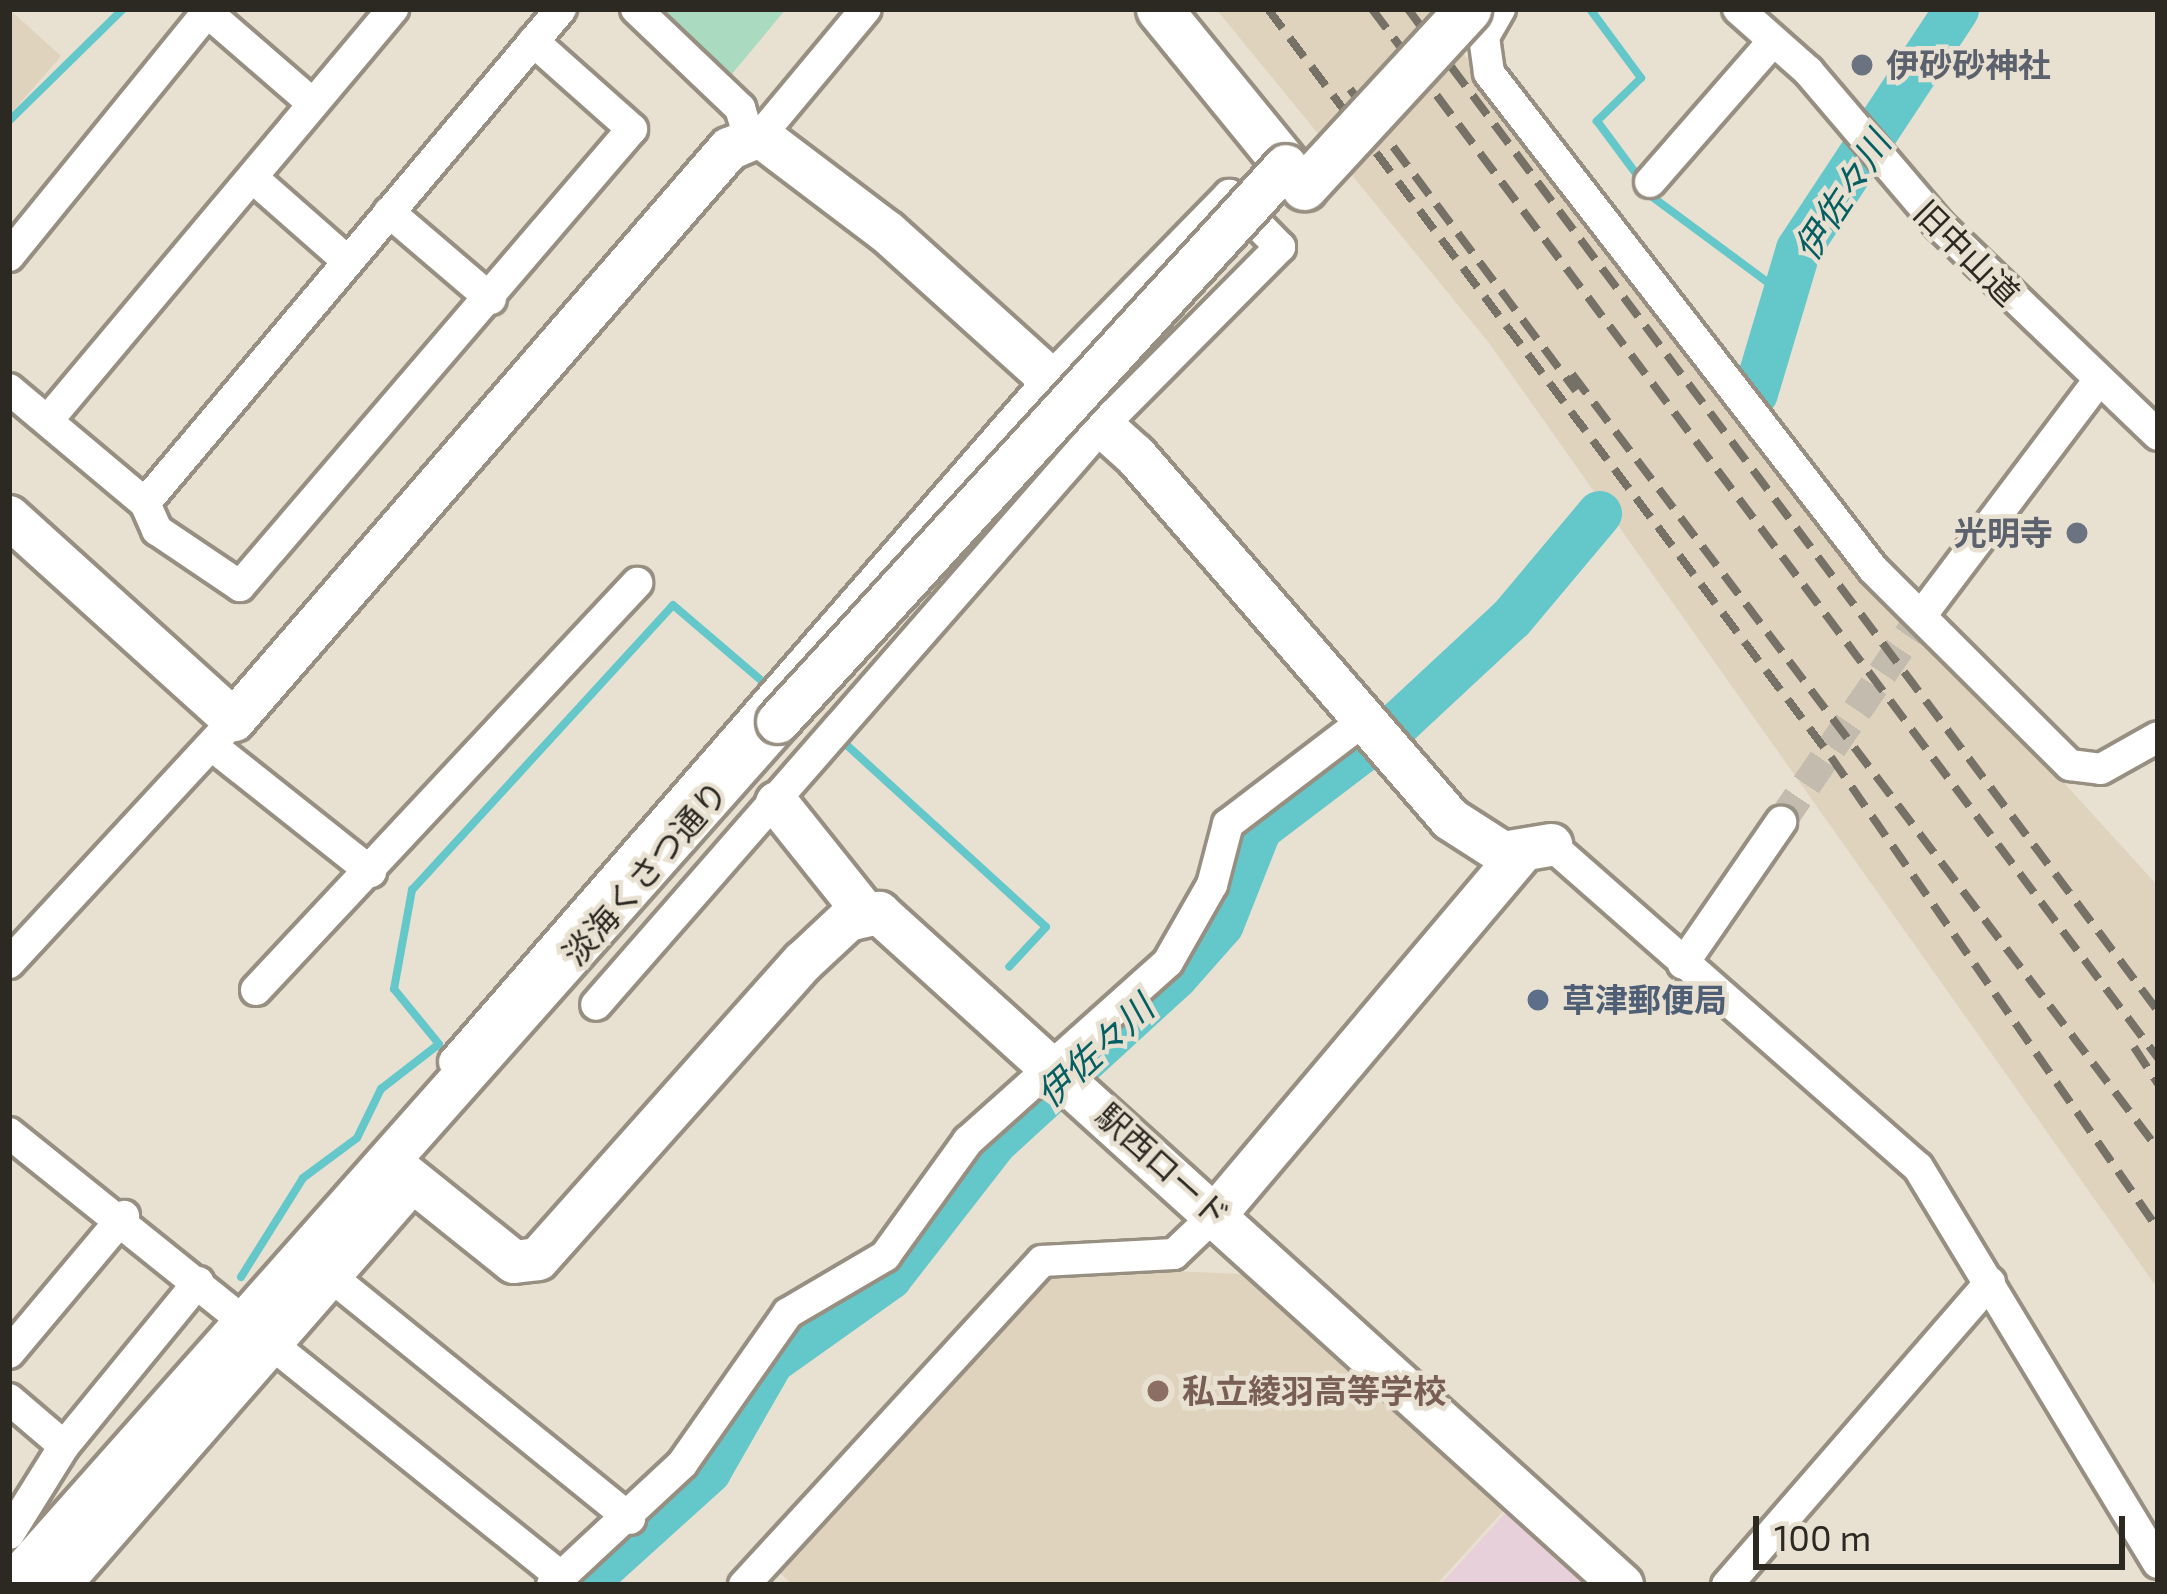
<!DOCTYPE html>
<html>
<head>
<meta charset="utf-8">
<style>
  body { margin:0 }
  #map { position:relative; width:2167px; height:1594px; overflow:hidden; background:#e8e0d1; font-family:"Exo 2","Noto Sans JP",sans-serif }
  div>[style] { position:absolute }
  .commercial>* { inset:0; background:#e7d0da }
  .built>* { inset:0; background:#e0d3be }
  .green>* { inset:0; background:#aadac0 }
  .stream>* { height:8px; margin:-4px; padding:0 4px; transform-origin:4px; border-radius:4px; background:#64c8cb }
  .river>* { height:45px; margin:-22.5px; padding:0 22.5px; transform-origin:22.5px; border-radius:22.5px; background:#64c8cb }
  .street-tunnel>* { height:30px; margin-top:-15px; transform-origin:0; background:repeating-linear-gradient(90deg,#c2bbae 0 30px,transparent 0 45px) }
  .roads { filter:drop-shadow(3px 0 #978f81) drop-shadow(-3px 0 #978f81) drop-shadow(0 3px #978f81) drop-shadow(0 -3px #978f81) }
  .street>* { height:30px; margin:-15px; padding:0 15px; transform-origin:15px; border-radius:15px; background:#fff }
  .secondary>* { height:42px; margin:-21px; padding:0 21px; transform-origin:21px; border-radius:21px; background:#fff }
  .primary>* { height:45px; margin:-22.5px; padding:0 22.5px; transform-origin:22.5px; border-radius:22.5px; background:#fff }
  .rail>* { height:8px; margin-top:-4px; transform-origin:0; background:repeating-linear-gradient(90deg,#767167 0 24px,transparent 0 36px) }
  .bridges { filter:drop-shadow(3px 0 #978f81) drop-shadow(-3px 0 #978f81) drop-shadow(0 3px #978f81) drop-shadow(0 -3px #978f81) }
  .secondary-bridge>* { height:42px; margin:-21px; padding:0 21px; transform-origin:21px; border-radius:21px; background:#fff }
  .primary-bridge>* { height:45px; margin:-22.5px; padding:0 22.5px; transform-origin:22.5px; border-radius:22.5px; background:#fff }
  .dots>* { width:33px; height:33px; translate:-50% -50%; box-sizing:border-box; border:6px solid #e8e0d1; border-radius:50% }
  span { translate:-50% -50%; white-space:nowrap; text-align:center; line-height:1.15; -webkit-text-stroke:9px #e8e0d1; paint-order:stroke }
  .worship-label { font-size:33px; color:#5b616d; font-weight:700 }
  .left { translate:0 -50%; text-align:left }
  .right { translate:-100% -50%; text-align:right }
  .street-label { font-size:33px; color:#2c2923 }
  .service-label { font-size:33px; color:#4e5e75; font-weight:700 }
  .education-label { font-size:33px; color:#785e54; font-weight:700 }
  .water-label { font-size:36px; color:#045f62; font-style:italic }
  .frame { position:absolute; inset:0; border:12px solid #2c2923; pointer-events:none }
  .scale { position:absolute; left:1753px; top:1516px; width:372px; height:54px; box-sizing:border-box; border:6px solid #2c2923; border-top:0; padding-left:15px; font-size:36px; line-height:42px; white-space:nowrap; color:#2c2923; -webkit-text-stroke:9px #e8e0d1; paint-order:stroke }
</style>
</head>
<body>
<div id="map">
  <div class="commercial">
    <i style="clip-path:polygon(1508px 1510px,1587px 1585px,1440px 1585px)"></i>
  </div>
  <div class="built">
    <i style="clip-path:polygon(9px 9px,61px 56px,9px 116px)"></i>
    <i style="clip-path:polygon(1216px 9px,1430px 9px,1781px 472px,2158px 886px,2158px 1289px,1489px 343px)"></i>
    <i style="clip-path:polygon(1057px 1266px,1242px 1274px,1506px 1508px,1436px 1585px,793px 1585px,776px 1569px)"></i>
  </div>
  <div class="green">
    <i style="clip-path:polygon(653px 9px,786px 9px,726px 81px)"></i>
  </div>
  <div class="stream">
    <i style="left:1590px;top:9px;width:86px;rotate:53.5deg"></i>
    <i style="left:1641px;top:78px;width:62px;rotate:135.7deg"></i>
    <i style="left:1597px;top:121px;width:72px;rotate:53.4deg"></i>
    <i style="left:9px;top:121px;width:160px;rotate:-44.5deg"></i>
    <i style="left:1647px;top:193px;width:172px;rotate:36.5deg"></i>
    <i style="left:839px;top:738px;width:280px;rotate:42.4deg"></i>
    <i style="left:1046px;top:927px;width:54px;rotate:132.8deg"></i>
    <i style="left:241px;top:1277px;width:117px;rotate:-57.9deg"></i>
    <i style="left:303px;top:1178px;width:67px;rotate:-36.5deg"></i>
    <i style="left:357px;top:1138px;width:55px;rotate:-63.9deg"></i>
    <i style="left:381px;top:1089px;width:73px;rotate:-37.8deg"></i>
    <i style="left:439px;top:1044px;width:71px;rotate:-129.3deg"></i>
    <i style="left:394px;top:989px;width:101px;rotate:-79.7deg"></i>
    <i style="left:412px;top:890px;width:386px;rotate:-47.5deg"></i>
    <i style="left:673px;top:605px;width:126px;rotate:40.5deg"></i>
  </div>
  <div class="river">
    <i style="left:1755px;top:393px;width:150px;rotate:-73.4deg"></i>
    <i style="left:1798px;top:249px;width:287px;rotate:-56.6deg"></i>
    <i style="left:582px;top:1585px;width:170px;rotate:-42.1deg"></i>
    <i style="left:708px;top:1471px;width:127px;rotate:-60.2deg"></i>
    <i style="left:771px;top:1361px;width:145px;rotate:-35.4deg"></i>
    <i style="left:889px;top:1277px;width:172px;rotate:-52.1deg"></i>
    <i style="left:995px;top:1141px;width:244px;rotate:-42.5deg"></i>
    <i style="left:1175px;top:976px;width:69px;rotate:-48.5deg"></i>
    <i style="left:1221px;top:924px;width:103px;rotate:-68.4deg"></i>
    <i style="left:1259px;top:828px;width:177px;rotate:-37.2deg"></i>
    <i style="left:1400px;top:721px;width:151px;rotate:-42.9deg"></i>
    <i style="left:1511px;top:618px;width:137px;rotate:-50deg"></i>
  </div>
  <div class="street-tunnel">
    <i style="left:1781px;top:822px;width:259px;rotate:-55.7deg"></i>
  </div>
  <div class="roads">
    <div class="street">
      <i style="left:636px;top:9px;width:144px;rotate:43.6deg"></i>
      <i style="left:740px;top:108px;width:31px;rotate:73deg"></i>
      <i style="left:1500px;top:9px;width:32px;rotate:120deg"></i>
      <i style="left:1484px;top:37px;width:36px;rotate:82deg"></i>
      <i style="left:1489px;top:73px;width:627px;rotate:52.25deg"></i>
      <i style="left:1873px;top:569px;width:278px;rotate:44.9deg"></i>
      <i style="left:2070px;top:765px;width:31px;rotate:7deg"></i>
      <i style="left:2101px;top:769px;width:65px;rotate:-29.3deg"></i>
      <i style="left:1738px;top:9px;width:94px;rotate:41.5deg"></i>
      <i style="left:1808px;top:71px;width:202px;rotate:49.6deg"></i>
      <i style="left:1939px;top:225px;width:303px;rotate:43.8deg"></i>
      <i style="left:207px;top:12px;width:139px;rotate:40.9deg"></i>
      <i style="left:760px;top:136px;width:165px;rotate:-50.2deg"></i>
      <i style="left:254px;top:179px;width:121px;rotate:41.3deg"></i>
      <i style="left:1650px;top:182px;width:187px;rotate:-48.9deg"></i>
      <i style="left:389px;top:212px;width:134px;rotate:40.5deg"></i>
      <i style="left:9px;top:256px;width:318px;rotate:-50.9deg"></i>
      <i style="left:9px;top:389px;width:177px;rotate:40deg"></i>
      <i style="left:145px;top:503px;width:30px;rotate:66deg"></i>
      <i style="left:157px;top:530px;width:100px;rotate:34deg"></i>
      <i style="left:240px;top:586px;width:602px;rotate:-49.38deg"></i>
      <i style="left:632px;top:129px;width:132px;rotate:-138.4deg"></i>
      <i style="left:48px;top:420px;width:537px;rotate:-49.99deg"></i>
      <i style="left:145px;top:503px;width:646px;rotate:-49.9deg"></i>
      <i style="left:1927px;top:608px;width:281px;rotate:-53deg"></i>
      <i style="left:216px;top:749px;width:198px;rotate:38.4deg"></i>
      <i style="left:1551px;top:845px;width:488px;rotate:41.3deg"></i>
      <i style="left:1918px;top:1167px;width:463px;rotate:58.8deg"></i>
      <i style="left:9px;top:963px;width:331px;rotate:-47.2deg"></i>
      <i style="left:1683px;top:964px;width:173px;rotate:-55.4deg"></i>
      <i style="left:256px;top:990px;width:558px;rotate:-46.89deg"></i>
      <i style="left:454px;top:1062px;width:909px;rotate:-48.93deg"></i>
      <i style="left:1051px;top:377px;width:255px;rotate:-45.6deg"></i>
      <i style="left:1229px;top:195px;width:73px;rotate:45.6deg"></i>
      <i style="left:1280px;top:247px;width:251px;rotate:134.8deg"></i>
      <i style="left:1103px;top:425px;width:770px;rotate:131.16deg"></i>
      <i style="left:9px;top:1133px;width:706px;rotate:38.79deg"></i>
      <i style="left:334px;top:1279px;width:381px;rotate:39deg"></i>
      <i style="left:9px;top:1353px;width:179px;rotate:-50deg"></i>
      <i style="left:9px;top:1399px;width:72px;rotate:40.5deg"></i>
      <i style="left:9px;top:1534px;width:104px;rotate:-58deg"></i>
      <i style="left:64px;top:1446px;width:212px;rotate:-50.7deg"></i>
      <i style="left:552px;top:1585px;width:178px;rotate:-42.9deg"></i>
      <i style="left:682px;top:1464px;width:184px;rotate:-54.9deg"></i>
      <i style="left:788px;top:1313px;width:113px;rotate:-30.4deg"></i>
      <i style="left:885px;top:1256px;width:142px;rotate:-54.2deg"></i>
      <i style="left:968px;top:1141px;width:268px;rotate:-41.8deg"></i>
      <i style="left:1168px;top:962px;width:89px;rotate:-60.3deg"></i>
      <i style="left:1212px;top:885px;width:63px;rotate:-75.3deg"></i>
      <i style="left:1228px;top:824px;width:173px;rotate:-37.3deg"></i>
      <i style="left:744px;top:1585px;width:440px;rotate:-47.4deg"></i>
      <i style="left:1042px;top:1261px;width:132px;rotate:-3deg"></i>
      <i style="left:1174px;top:1254px;width:58px;rotate:-43.6deg"></i>
      <i style="left:1727px;top:1585px;width:401px;rotate:-49deg"></i>
    </div>
    <div class="secondary">
      <i style="left:9px;top:517px;width:303px;rotate:42.1deg"></i>
      <i style="left:234px;top:720px;width:756px;rotate:-49.08deg"></i>
      <i style="left:729px;top:149px;width:34px;rotate:-23deg"></i>
      <i style="left:760px;top:136px;width:159px;rotate:37.1deg"></i>
      <i style="left:887px;top:232px;width:334px;rotate:42deg"></i>
      <i style="left:1135px;top:455px;width:481px;rotate:49.1deg"></i>
      <i style="left:1450px;top:819px;width:63px;rotate:32.7deg"></i>
      <i style="left:1503px;top:853px;width:49px;rotate:-9.5deg"></i>
      <i style="left:777px;top:803px;width:139px;rotate:51.4deg"></i>
      <i style="left:393px;top:1165px;width:155px;rotate:38.7deg"></i>
      <i style="left:514px;top:1262px;width:24px;rotate:-7deg"></i>
      <i style="left:538px;top:1259px;width:398px;rotate:-48.3deg"></i>
      <i style="left:803px;top:962px;width:62px;rotate:-43deg"></i>
      <i style="left:848px;top:920px;width:32px;rotate:-13deg"></i>
      <i style="left:879px;top:913px;width:1002px;rotate:42.13deg"></i>
      <i style="left:1216px;top:1214px;width:469px;rotate:-49.8deg"></i>
      <i style="left:12px;top:1585px;width:1154px;rotate:-48.41deg"></i>
      <i style="left:59px;top:1585px;width:517px;rotate:-48.85deg"></i>
    </div>
    <div class="primary">
      <i style="left:1159px;top:9px;width:230px;rotate:50.8deg"></i>
    </div>
  </div>
  <div class="rail">
    <i style="left:1268px;top:9px;width:936px;rotate:53.03deg"></i>
    <i style="left:1831px;top:757px;width:574px;rotate:55.29deg"></i>
    <i style="left:1372px;top:9px;width:1311px;rotate:53.16deg"></i>
    <i style="left:1408px;top:9px;width:1252px;rotate:53.19deg"></i>
    <i style="left:1350px;top:89px;width:377px;rotate:53.2deg"></i>
    <i style="left:1572px;top:374px;width:972px;rotate:52.91deg"></i>
    <i style="left:2134px;top:1047px;width:44px;rotate:57deg"></i>
  </div>
  <div class="bridges">
    <div class="secondary-bridge">
      <i style="left:778px;top:722px;width:753px;rotate:-47.58deg"></i>
    </div>
    <div class="primary-bridge">
      <i style="left:1304px;top:187px;width:242px;rotate:-47.3deg"></i>
    </div>
  </div>
  <div class="dots">
    <i style="left:1862px;top:65px;background:#6b7280"></i>
    <i style="left:2077px;top:533px;background:#6b7280"></i>
    <i style="left:1538px;top:1000px;background:#5c6f8a"></i>
    <i style="left:1158px;top:1391px;background:#8d6e63"></i>
  </div>
  <div class="worship-label">
    <span class="left" style="left:1886px;top:65px">伊砂砂神社</span>
    <span class="right" style="left:2053px;top:533px">光明寺</span>
  </div>
  <div class="street-label">
    <span style="left:1967px;top:253px;rotate:45deg">旧中山道</span>
    <span style="left:645px;top:873px;rotate:-49deg">淡海くさつ通り</span>
    <span style="left:1163px;top:1165px;rotate:42deg">駅西ロード</span>
  </div>
  <div class="service-label">
    <span class="left" style="left:1562px;top:1000px">草津郵便局</span>
  </div>
  <div class="education-label">
    <span class="left" style="left:1182px;top:1391px">私立綾羽高等学校</span>
  </div>
  <div class="water-label">
    <span style="left:1841px;top:195px;rotate:-57deg">伊佐々川</span>
    <span style="left:1094px;top:1050px;rotate:-43deg">伊佐々川</span>
  </div>
  <div class="frame"></div>
  <div class="scale">100 m</div>
</div>
</body>
</html>
